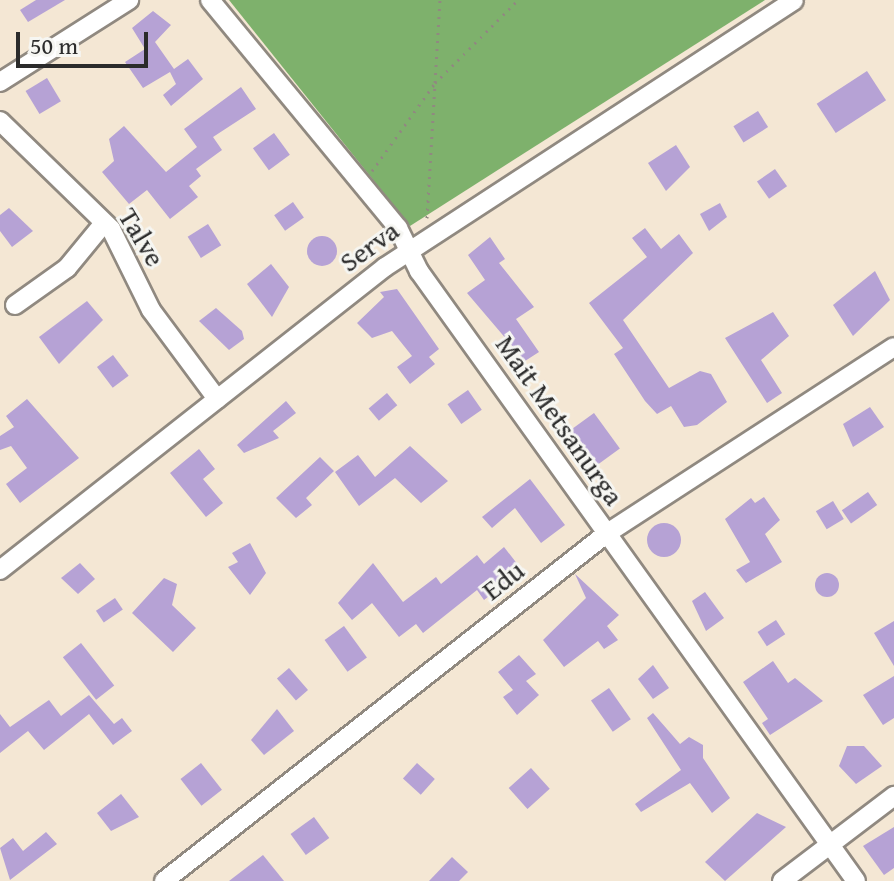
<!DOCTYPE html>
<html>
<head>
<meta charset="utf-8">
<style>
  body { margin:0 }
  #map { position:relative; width:894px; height:881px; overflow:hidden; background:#f4e7d4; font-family:"Gentium Book Plus",serif }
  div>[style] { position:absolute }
  .forest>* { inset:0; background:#7eb16c }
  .building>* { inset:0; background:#b6a2d5; transform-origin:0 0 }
  .round { border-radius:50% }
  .path>* { height:3px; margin-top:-1.5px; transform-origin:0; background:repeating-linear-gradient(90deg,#908980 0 2px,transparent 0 8px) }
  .roads { filter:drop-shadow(2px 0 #908980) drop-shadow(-2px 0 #908980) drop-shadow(0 2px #908980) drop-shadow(0 -2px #908980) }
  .minor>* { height:18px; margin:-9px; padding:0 9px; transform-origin:9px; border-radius:9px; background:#fff }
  span { translate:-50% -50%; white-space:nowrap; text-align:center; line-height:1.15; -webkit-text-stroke:6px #f6f6f2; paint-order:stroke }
  .street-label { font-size:28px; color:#2b2b2b }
  .scale { position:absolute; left:16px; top:32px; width:132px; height:36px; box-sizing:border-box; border:4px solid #2b2b2b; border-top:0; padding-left:10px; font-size:24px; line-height:28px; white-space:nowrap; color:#2b2b2b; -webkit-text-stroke:6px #f6f6f2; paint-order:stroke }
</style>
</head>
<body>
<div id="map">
  <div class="forest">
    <i style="clip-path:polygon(229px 0,765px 0,410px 226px)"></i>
  </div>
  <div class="building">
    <i style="clip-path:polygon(36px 0,65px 0,28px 22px,20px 10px)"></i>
    <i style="clip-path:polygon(153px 11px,171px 25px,155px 42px,174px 69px,188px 59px,203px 79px,171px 106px,163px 95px,176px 84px,170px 72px,143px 88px,125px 62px,145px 49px,132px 28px)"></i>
    <i style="left:867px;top:71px;width:35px;height:60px;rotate:57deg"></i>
    <i style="left:47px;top:78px;width:27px;height:25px;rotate:59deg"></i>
    <i style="clip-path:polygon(241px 87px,256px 109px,213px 137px,222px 150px,196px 169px,201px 176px,189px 186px,198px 197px,170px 219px,147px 190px,129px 204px,102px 172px,114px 161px,109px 139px,124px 126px,166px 172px,197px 147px,184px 129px)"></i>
    <i style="left:758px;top:111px;width:19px;height:29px;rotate:58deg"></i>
    <i style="left:274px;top:133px;width:27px;height:26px;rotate:54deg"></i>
    <i style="clip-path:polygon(676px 145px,690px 167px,666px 191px,648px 163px)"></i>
    <i style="left:775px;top:169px;width:21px;height:22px;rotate:55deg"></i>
    <i style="left:293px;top:202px;width:19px;height:23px;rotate:55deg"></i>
    <i style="clip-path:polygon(720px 203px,727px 217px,709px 231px,700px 214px)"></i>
    <i style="clip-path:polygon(9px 208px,33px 231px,12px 247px,0 231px,0 215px)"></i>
    <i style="left:208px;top:224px;width:25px;height:24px;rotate:58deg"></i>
    <i style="clip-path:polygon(645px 228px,661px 249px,679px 234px,693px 253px,623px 320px,669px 388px,700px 371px,711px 374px,727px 402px,697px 425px,684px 427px,671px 406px,657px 414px,645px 401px,614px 354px,623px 348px,589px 303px,647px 257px,632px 238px)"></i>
    <i class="round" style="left:307px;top:236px;width:30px;height:30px"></i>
    <i style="clip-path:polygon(490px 237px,505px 259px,499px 263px,534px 307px,516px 319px,539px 352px,525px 361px,467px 293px,485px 280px,468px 255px)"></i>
    <i style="clip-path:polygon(271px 264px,289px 287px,272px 317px,247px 284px)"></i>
    <i style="clip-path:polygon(875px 271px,890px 300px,853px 336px,833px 305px)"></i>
    <i style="clip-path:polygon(397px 289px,439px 349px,429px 357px,435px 364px,410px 384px,397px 367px,412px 356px,392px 331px,372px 338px,357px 323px,384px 297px,380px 292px)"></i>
    <i style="clip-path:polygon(87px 301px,103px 320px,59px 364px,39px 337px)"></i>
    <i style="clip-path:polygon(216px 308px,242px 331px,244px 339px,229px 350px,199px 321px)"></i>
    <i style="clip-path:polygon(773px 312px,789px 336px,761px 360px,782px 393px,767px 403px,725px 338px)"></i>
    <i style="left:113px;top:355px;width:26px;height:20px;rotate:53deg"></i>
    <i style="left:468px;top:390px;width:24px;height:25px;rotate:55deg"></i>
    <i style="left:387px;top:393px;width:16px;height:24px;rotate:50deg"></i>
    <i style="clip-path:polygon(27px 399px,79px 458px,20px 503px,6px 484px,27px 468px,11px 446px,0 450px,0 436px,14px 427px,6px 416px)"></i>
    <i style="clip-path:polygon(286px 401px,296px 413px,273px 431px,279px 438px,244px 453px,237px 445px)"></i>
    <i style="clip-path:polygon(870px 407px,884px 427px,853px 447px,843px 424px)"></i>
    <i style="left:594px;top:413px;width:44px;height:31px;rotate:54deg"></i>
    <i style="clip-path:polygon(410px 446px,448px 481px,421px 503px,395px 478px,359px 506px,335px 472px,358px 455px,375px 477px)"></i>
    <i style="clip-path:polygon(199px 449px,215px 469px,203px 479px,223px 503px,206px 517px,170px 473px)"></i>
    <i style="clip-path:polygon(320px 457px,334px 471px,306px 498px,312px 505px,296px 518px,276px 498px)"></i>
    <i style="clip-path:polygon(530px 479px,565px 525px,541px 543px,515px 508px,492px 528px,482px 517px)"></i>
    <i style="left:868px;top:492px;width:16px;height:32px;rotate:55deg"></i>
    <i style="clip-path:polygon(764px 497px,780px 520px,765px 534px,782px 562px,746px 583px,736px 570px,750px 562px,725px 519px,751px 498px,755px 503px)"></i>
    <i style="left:833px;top:501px;width:21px;height:20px;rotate:59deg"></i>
    <i class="round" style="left:647px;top:523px;width:34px;height:34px"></i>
    <i style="clip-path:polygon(250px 543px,266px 573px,250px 595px,228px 567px,238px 562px,232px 553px)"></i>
    <i style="clip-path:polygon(504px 547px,522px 570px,484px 600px,477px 590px,423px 633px,416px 624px,399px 637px,372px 603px,352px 620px,338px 603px,373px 563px,403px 602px,436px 577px,441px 584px,477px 555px,484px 564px)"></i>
    <i style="clip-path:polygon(80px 563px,95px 579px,78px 594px,61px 578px)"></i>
    <i class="round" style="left:815px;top:573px;width:24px;height:24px"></i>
    <i style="clip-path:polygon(575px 574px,619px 615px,607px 626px,618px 640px,604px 649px,598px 641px,564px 667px,543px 640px,586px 598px)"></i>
    <i style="clip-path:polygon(164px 578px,177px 584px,172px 605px,196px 628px,173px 652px,132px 613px)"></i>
    <i style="clip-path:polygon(705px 592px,724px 618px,706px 631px,692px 601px)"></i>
    <i style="left:115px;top:598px;width:14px;height:23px;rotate:56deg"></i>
    <i style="left:776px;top:620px;width:17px;height:22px;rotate:57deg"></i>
    <i style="clip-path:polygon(894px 621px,894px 666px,874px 633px)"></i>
    <i style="left:344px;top:626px;width:39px;height:24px;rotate:54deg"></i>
    <i style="left:81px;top:643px;width:54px;height:23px;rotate:52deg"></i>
    <i style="clip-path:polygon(519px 655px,536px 674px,526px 681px,539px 695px,517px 715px,503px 697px,513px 690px,498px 672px)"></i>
    <i style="clip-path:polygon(773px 661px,788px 683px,795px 678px,823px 701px,770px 735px,762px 723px,768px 719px,743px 682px)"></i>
    <i style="clip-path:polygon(653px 665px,669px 688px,653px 699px,638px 679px)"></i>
    <i style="left:289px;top:668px;width:29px;height:16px;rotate:49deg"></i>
    <i style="clip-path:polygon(894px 676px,894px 718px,883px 725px,863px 695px)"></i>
    <i style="left:609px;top:688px;width:38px;height:22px;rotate:55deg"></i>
    <i style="clip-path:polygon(89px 695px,114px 724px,122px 718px,132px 731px,113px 745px,89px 714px,44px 750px,28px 731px,0 753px,0 714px,10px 727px,49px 700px,61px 716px)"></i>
    <i style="clip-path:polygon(277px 709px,294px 731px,264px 755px,251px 740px)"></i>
    <i style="clip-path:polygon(653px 713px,680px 744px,689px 737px,703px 745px,703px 758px,730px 798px,712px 813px,690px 783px,641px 812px,635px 804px,681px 770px,647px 718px)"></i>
    <i style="clip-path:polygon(847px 746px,864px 746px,882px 766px,856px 784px,839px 766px)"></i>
    <i style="left:201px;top:763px;width:34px;height:26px;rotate:52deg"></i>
    <i style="left:417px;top:763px;width:24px;height:21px;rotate:42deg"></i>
    <i style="left:531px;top:768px;width:28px;height:30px;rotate:48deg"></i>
    <i style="clip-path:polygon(121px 794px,139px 817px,111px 831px,97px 813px)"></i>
    <i style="clip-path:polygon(757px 813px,786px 827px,725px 881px,705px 862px)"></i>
    <i style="left:314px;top:817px;width:26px;height:29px;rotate:54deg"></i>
    <i style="clip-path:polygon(894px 827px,894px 868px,884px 875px,863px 846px)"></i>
    <i style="clip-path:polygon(46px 832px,57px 844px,10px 880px,0 848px,13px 838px,23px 851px)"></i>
    <i style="clip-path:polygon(263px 855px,284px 881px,229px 881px)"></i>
    <i style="clip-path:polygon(452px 857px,468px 872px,459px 881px,429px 881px)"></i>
  </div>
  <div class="path">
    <i style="left:372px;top:171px;width:108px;rotate:-54.4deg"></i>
    <i style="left:435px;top:83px;width:117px;rotate:-45deg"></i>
    <i style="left:427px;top:218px;width:218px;rotate:-86.6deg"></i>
  </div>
  <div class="roads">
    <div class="minor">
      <i style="left:210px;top:0;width:296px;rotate:50.5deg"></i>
      <i style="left:398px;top:228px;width:48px;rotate:64deg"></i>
      <i style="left:419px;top:271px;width:750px;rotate:54.38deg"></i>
      <i style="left:0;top:82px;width:153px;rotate:-32.4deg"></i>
      <i style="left:0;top:121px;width:155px;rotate:44.2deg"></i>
      <i style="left:111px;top:229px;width:90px;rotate:63.7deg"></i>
      <i style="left:151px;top:310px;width:111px;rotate:53.4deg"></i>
      <i style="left:15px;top:305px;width:64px;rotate:-35.4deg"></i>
      <i style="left:67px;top:268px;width:58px;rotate:-50.6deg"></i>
      <i style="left:0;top:570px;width:490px;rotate:-38.2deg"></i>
      <i style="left:385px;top:267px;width:488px;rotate:-33.1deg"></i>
      <i style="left:164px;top:881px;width:562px;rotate:-38.13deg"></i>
      <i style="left:606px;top:534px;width:343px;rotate:-33deg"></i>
      <i style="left:782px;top:881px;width:141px;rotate:-37.2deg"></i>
    </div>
  </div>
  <div class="street-label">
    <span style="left:142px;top:237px;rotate:59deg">Talve</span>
    <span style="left:369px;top:246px;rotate:-36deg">Serva</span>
    <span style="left:560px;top:420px;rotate:55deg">Mait Metsanurga</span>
    <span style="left:503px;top:580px;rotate:-38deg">Edu</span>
  </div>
  <div class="scale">50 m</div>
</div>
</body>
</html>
